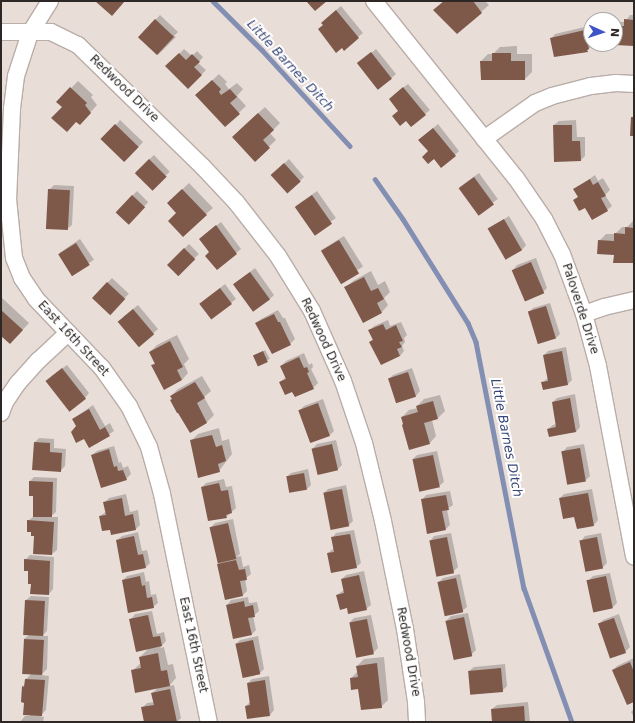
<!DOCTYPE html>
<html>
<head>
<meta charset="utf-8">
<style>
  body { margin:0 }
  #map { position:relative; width:635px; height:723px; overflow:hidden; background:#e9ddd8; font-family:"DejaVu Sans",sans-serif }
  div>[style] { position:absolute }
  .shadow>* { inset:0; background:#0003; transform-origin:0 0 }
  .stream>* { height:4.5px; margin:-2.25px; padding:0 2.25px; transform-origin:2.25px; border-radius:2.25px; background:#838fb2 }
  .building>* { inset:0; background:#7e594a; transform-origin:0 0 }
  .roads { filter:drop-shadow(1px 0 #b9ada8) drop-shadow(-1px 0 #b9ada8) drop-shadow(0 1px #b9ada8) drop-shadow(0 -1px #b9ada8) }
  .minor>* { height:16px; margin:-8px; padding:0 8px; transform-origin:8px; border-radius:8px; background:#fff }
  span { translate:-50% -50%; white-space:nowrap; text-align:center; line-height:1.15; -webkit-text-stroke:4px #fff; paint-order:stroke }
  .street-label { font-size:12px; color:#2d2826 }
  .water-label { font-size:13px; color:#394677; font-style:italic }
  .frame { position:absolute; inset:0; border:2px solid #2d2826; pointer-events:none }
  .north { position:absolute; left:583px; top:12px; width:40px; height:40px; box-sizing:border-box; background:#fff; border:1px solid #aba9a8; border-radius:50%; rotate:93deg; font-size:11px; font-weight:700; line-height:16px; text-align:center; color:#2d2826 }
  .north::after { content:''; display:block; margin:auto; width:14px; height:18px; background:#3f54c7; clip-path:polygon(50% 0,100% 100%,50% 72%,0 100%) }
</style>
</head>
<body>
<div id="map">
  <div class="shadow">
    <i style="clip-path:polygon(444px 1px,485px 1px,489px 5px,457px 33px,435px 10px)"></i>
    <i style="clip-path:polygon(341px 6px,363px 33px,358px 37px,324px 25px,327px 18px)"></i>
    <i style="clip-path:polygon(160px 15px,178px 32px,174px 36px,176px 37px,158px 55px,139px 37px)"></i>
    <i style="clip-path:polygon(630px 15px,634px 15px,634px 45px,610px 44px,615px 44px,615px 22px,625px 22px)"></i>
    <i style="clip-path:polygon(589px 26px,591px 44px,593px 44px,587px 51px,551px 39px,555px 34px)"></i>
    <i style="clip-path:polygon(517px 46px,517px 54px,532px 54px,532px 72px,525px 79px,481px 61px,488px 54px,493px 54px,500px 47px)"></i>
    <i style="clip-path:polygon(184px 49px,192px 56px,197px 51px,203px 57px,198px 63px,206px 70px,188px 88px,167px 66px)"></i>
    <i style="clip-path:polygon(376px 49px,396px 74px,379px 89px,363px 60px)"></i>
    <i style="clip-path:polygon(219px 74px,227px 82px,225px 84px,229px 89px,237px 83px,243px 89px,237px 96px,246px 106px,225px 126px,197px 95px)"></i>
    <i style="clip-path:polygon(78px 81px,93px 95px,91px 97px,97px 105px,80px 124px,58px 102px)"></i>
    <i style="clip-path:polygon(408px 84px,430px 110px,425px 114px,399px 111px,394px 95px)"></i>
    <i style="clip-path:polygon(265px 107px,280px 123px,270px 133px,276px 140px,255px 160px,240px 130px)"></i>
    <i style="clip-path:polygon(120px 120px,143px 142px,126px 160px,116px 125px)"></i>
    <i style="clip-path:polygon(576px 120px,577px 137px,585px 137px,585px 156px,581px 160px,554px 125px,559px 121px)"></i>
    <i style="clip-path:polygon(438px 124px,459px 151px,455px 155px,429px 151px,424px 136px)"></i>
    <i style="left:154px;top:155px;width:23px;height:25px;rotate:47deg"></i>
    <i style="clip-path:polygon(289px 159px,304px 177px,300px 181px,276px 171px)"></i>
    <i style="left:479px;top:173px;width:32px;height:24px;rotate:54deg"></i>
    <i style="clip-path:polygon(595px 175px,598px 181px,603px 178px,610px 190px,605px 195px,612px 206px,607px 210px,585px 206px,574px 200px,579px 196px,575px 189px)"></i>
    <i style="clip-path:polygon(189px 183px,213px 208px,206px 214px,168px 203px)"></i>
    <i style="clip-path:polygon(54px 185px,74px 186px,72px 225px,67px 229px,49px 190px)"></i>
    <i style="left:137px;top:191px;width:16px;height:29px;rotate:45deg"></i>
    <i style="left:317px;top:191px;width:33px;height:26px;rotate:55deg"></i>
    <i style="clip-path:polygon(509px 216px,526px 245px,522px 250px,489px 229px)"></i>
    <i style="clip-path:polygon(633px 221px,634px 221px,634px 262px,599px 241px,606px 234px,615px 234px,622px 227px,627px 227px)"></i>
    <i style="clip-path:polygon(221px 222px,241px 249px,217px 269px,204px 235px)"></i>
    <i style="left:344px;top:236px;width:36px;height:27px;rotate:58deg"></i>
    <i style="left:80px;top:239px;width:25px;height:25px;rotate:56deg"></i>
    <i style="left:189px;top:244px;width:14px;height:30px;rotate:45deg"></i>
    <i style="clip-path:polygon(536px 258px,547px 288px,543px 292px,513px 270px,517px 265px)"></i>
    <i style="clip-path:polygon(255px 268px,274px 295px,269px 300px,234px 284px)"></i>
    <i style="clip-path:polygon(371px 271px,378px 285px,385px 281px,390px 292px,384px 298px,388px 305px,382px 312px,364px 321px,346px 287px,353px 281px)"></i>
    <i style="left:112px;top:278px;width:23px;height:28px;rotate:43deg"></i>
    <i style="clip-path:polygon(225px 284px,236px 299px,211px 318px,205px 300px)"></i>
    <i style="clip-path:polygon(1px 297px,29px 323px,17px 336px,1px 334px)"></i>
    <i style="clip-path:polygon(550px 303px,560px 334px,556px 338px,539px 344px,529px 312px,533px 308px)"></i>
    <i style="clip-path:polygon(138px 305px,158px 329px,139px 346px,123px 317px)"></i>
    <i style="clip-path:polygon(278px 310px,283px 318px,285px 318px,295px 339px,290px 344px,256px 323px,261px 319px)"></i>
    <i style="clip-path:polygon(388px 320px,390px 326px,401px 322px,407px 335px,404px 338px,405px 342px,402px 346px,404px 351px,400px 356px,370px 342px,374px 338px,370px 330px,374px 326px)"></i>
    <i style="clip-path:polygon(177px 335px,189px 359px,184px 364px,188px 373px,182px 380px,153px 365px,155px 363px,150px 352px,157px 345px)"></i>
    <i style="clip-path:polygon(566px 347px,572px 380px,568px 384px,542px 383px,548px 378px,544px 355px,548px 351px)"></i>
    <i style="left:265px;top:350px;width:10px;height:13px;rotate:61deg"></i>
    <i style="clip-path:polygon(304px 353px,309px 365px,312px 363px,313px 367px,311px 369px,318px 383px,313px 388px,293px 391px,280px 382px,286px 377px,281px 366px,286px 361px)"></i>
    <i style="clip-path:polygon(67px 365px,89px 393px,85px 398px,52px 376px)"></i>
    <i style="clip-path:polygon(412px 368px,420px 391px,416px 396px,397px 402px,389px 379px,393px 375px)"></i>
    <i style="clip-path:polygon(202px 376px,211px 391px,204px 397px,214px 415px,207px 422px,190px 432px,171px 396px,178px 389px)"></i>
    <i style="clip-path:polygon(575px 394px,580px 427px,576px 432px,550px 436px,548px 429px,553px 425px,556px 424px,553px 402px,557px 398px)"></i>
    <i style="clip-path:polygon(440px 395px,445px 411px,438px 418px,432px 420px,436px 436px,430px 443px,404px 424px,402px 417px,409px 410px,418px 408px,417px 406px,424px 399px)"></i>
    <i style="clip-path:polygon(323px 399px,334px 431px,330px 435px,310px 442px,299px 411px,304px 406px)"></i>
    <i style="clip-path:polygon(93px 405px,105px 426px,110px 423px,114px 431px,90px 447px,73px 419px)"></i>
    <i style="clip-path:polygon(219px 428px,222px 441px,229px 439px,232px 454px,219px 471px,191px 441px,198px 434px)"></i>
    <i style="clip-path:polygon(39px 438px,54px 439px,54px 448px,66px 449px,65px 466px,60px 471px,35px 442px)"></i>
    <i style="clip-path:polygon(336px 440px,342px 465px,337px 470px,312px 449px,317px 444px)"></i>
    <i style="clip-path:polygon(584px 444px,590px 476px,586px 480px,563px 452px,567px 447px)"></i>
    <i style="clip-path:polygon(114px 446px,119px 463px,121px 462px,123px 468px,128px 466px,131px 474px,126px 479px,92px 455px,97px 451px)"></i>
    <i style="clip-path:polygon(437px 451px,444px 482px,439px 486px,413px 459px,417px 455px)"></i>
    <i style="clip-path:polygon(308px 469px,311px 485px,307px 489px,287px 477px,291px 473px)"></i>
    <i style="clip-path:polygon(34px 477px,57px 478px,56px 512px,50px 517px,58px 517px,57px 550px,52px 554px,35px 553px,35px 535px,28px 521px,34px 516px,34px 495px,30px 481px)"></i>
    <i style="clip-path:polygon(224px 479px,226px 487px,232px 486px,236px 508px,226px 517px,202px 487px,206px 483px)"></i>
    <i style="clip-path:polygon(346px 485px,353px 521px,349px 525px,324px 493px,328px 489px)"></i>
    <i style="clip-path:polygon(592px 489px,598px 520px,594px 525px,575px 516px,560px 498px,564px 494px)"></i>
    <i style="clip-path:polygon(450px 491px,453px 505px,447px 509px,450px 525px,446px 529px,422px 500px,426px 495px)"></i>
    <i style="clip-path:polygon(126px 494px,130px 512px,138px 510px,140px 525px,136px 529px,112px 534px,110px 528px,100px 516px,107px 511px,105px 502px,109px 498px)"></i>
    <i style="clip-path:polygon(233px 519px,240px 554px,236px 557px,241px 556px,243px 567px,249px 565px,251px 574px,245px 579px,247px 591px,243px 595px,225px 599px,218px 564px,222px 561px,211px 527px,215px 523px)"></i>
    <i style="clip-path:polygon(354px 530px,361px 563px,356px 567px,328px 553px,334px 548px,332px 538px,336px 533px)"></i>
    <i style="clip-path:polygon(138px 532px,142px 551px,147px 550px,150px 563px,146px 567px,117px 540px,122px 536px)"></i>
    <i style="clip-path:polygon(451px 533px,458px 567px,453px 572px,430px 541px,434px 536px)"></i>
    <i style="clip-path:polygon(601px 533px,607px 563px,603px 567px,581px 541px,585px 536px)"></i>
    <i style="clip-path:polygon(30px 555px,54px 557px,53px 589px,49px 594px,32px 583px,25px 560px)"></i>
    <i style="clip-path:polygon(364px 571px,371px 605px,366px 609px,347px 607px,337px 595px,344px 590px,342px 579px,346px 575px)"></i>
    <i style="clip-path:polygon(144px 572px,146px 582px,149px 581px,151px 595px,156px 594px,158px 603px,153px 607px,123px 580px,127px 576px)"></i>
    <i style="clip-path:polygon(610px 573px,617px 603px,612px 608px,588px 581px,593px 576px)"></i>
    <i style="clip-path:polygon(460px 574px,467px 607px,462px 611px,439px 582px,443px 578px)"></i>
    <i style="clip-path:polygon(31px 596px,49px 597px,47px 631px,42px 636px,48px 636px,47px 669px,41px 675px,49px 676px,46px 710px,40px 716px,44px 717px,43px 722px,20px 722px,25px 716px,30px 716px,25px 702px,22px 687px,25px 684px,26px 679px,32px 673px,24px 639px,29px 635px,26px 600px)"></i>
    <i style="clip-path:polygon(248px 597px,249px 603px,257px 602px,259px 611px,253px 616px,256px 630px,251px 635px,227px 605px,231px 600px)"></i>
    <i style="clip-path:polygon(152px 611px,157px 634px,164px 632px,166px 641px,160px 648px,164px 647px,168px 665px,173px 664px,176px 678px,169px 686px,174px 685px,181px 718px,177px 722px,145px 722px,142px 708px,147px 703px,154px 702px,152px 693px,158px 688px,132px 671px,141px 663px,140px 657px,149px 648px,131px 619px,135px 614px)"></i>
    <i style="clip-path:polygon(468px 613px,476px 650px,471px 655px,446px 621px,451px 616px)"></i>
    <i style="clip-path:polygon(619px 614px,630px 647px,625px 652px,599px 624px,603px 620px)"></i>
    <i style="clip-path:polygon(371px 615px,378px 648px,373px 653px,350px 622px,354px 618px)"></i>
    <i style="clip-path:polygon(258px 636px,264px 669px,260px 673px,236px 644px,240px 640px)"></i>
    <i style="clip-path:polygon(384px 657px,388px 700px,381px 707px,359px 688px,351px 678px,358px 671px,357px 666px,364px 659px)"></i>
    <i style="clip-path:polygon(634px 658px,634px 701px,613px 670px,617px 666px)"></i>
    <i style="clip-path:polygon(505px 664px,507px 686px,502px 691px,469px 671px,474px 667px)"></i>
    <i style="clip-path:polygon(269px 676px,274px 710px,270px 715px,248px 718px,246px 706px,251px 701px,248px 683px,252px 679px)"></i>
    <i style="clip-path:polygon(528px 702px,530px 722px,493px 722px,492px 709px,497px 705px)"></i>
    <i style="clip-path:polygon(634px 709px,634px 717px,631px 712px)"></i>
  </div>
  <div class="stream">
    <i style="left:213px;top:1px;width:69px;rotate:45deg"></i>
    <i style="left:262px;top:50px;width:130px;rotate:47.5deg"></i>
    <i style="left:375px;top:179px;width:49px;rotate:55deg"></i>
    <i style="left:403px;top:219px;width:123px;rotate:58deg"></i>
    <i style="left:468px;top:323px;width:21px;rotate:67deg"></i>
    <i style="left:476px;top:342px;width:251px;rotate:79deg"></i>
    <i style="left:524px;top:588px;width:142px;rotate:70.3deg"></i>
  </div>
  <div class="building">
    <i style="clip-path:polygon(95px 1px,125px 1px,112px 16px)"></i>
    <i style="clip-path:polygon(306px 1px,327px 1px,315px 11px)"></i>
    <i style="clip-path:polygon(444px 1px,473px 1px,482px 13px,457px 34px,433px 10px)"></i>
    <i style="clip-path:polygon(336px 10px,359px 38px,344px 51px,342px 48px,336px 53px,318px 29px,323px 25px,321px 23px)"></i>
    <i style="left:155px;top:19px;width:26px;height:25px;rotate:43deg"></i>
    <i style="clip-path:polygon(624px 19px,634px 20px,634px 46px,615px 45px,615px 26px,624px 26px)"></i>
    <i style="clip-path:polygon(585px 30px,589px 49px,587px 50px,588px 52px,554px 57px,550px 38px)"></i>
    <i style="left:371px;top:52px;width:34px;height:18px;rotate:52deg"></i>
    <i style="clip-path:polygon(179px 53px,186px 60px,192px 54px,200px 62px,194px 67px,202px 75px,188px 89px,165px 66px)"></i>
    <i style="clip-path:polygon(492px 53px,511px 53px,511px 61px,525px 61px,525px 80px,481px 80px,480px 61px,492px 61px)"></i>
    <i style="clip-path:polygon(212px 80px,221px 89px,219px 92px,221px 95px,230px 89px,237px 97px,230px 103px,240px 114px,225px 127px,195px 95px)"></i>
    <i style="clip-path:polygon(70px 87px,87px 103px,85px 105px,91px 113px,80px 125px,76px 122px,67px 132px,51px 118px,62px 107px,56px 102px)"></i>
    <i style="clip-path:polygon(403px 87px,426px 115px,411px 127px,406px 121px,400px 126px,392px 116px,398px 111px,389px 99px)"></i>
    <i style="clip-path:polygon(258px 113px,274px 130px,263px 140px,270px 148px,255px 162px,232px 137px)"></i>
    <i style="clip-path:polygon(631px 117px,634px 117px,634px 136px,630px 136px)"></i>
    <i style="left:115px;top:124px;width:33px;height:21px;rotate:44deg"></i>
    <i style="clip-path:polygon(553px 125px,572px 125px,572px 141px,580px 141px,581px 161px,554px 162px)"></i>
    <i style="clip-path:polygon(433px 128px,456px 156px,441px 168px,434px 159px,428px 164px,422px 157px,428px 151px,418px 140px)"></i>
    <i style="left:149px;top:159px;width:25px;height:20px;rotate:45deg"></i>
    <i style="left:284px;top:163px;width:25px;height:18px;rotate:48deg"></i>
    <i style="left:474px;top:177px;width:34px;height:19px;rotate:54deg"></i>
    <i style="clip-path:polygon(590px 179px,593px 185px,598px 182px,606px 196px,601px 198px,608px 211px,592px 220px,585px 208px,579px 211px,573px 200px,578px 197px,573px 189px)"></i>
    <i style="left:48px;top:189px;width:22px;height:40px;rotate:3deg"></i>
    <i style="clip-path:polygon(182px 189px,207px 215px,183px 237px,168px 221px,176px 213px,167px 203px)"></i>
    <i style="left:132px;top:195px;width:18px;height:24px;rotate:43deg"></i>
    <i style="left:312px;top:195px;width:35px;height:21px;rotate:55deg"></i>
    <i style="left:504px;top:219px;width:36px;height:19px;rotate:60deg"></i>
    <i style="clip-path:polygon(216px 225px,237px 254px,217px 270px,205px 256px,209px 252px,199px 239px)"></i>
    <i style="clip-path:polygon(625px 227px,634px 228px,634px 263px,613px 263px,614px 255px,597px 254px,598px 240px,614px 241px,614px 233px,625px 234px)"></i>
    <i style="left:339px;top:240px;width:39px;height:21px;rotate:59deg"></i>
    <i style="left:76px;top:243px;width:26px;height:21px;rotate:58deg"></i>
    <i style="left:184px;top:248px;width:16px;height:24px;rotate:45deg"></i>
    <i style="left:531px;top:262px;width:34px;height:21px;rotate:67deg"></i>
    <i style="left:250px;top:272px;width:34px;height:21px;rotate:54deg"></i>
    <i style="clip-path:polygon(364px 277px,371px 291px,378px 288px,384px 299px,377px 303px,382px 313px,363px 323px,344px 287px)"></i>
    <i style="left:107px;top:282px;width:25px;height:22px;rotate:43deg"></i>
    <i style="left:220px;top:288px;width:20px;height:26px;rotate:53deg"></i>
    <i style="left:546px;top:306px;width:34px;height:19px;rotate:73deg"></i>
    <i style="left:133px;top:309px;width:33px;height:20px;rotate:50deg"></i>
    <i style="clip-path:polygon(1px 310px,23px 330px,10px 344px,1px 336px)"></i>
    <i style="clip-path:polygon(274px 314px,278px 322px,280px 322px,291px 345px,272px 354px,255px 323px)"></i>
    <i style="clip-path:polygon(383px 324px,386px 330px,396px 325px,403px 341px,399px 342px,402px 347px,397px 349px,400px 356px,381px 365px,369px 342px,373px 340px,368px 330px)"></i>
    <i style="clip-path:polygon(170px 341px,183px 367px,177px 370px,182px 380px,164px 390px,151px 365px,155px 364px,149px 352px)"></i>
    <i style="left:263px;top:351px;width:12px;height:11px;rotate:66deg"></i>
    <i style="clip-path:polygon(562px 351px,568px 385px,543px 390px,541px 382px,548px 381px,543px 355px)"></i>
    <i style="clip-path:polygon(299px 357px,304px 368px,307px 367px,309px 372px,307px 373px,314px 389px,295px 397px,292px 392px,285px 395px,279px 382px,286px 379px,280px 366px)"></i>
    <i style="left:62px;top:368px;width:39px;height:21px;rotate:52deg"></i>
    <i style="left:408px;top:372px;width:26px;height:21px;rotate:72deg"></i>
    <i style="clip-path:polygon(195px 382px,205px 398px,197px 403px,207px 423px,190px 433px,178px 413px,177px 413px,170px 400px,172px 399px,170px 396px)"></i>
    <i style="clip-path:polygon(570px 398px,576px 432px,549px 437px,547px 429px,556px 427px,552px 402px)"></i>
    <i style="clip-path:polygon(433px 401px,438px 419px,424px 423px,430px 444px,409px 450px,402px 425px,403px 424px,401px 417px,418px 412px,416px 406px)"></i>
    <i style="left:318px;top:403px;width:35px;height:21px;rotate:70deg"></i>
    <i style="clip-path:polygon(89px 409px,100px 430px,105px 427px,110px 436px,89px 448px,84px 439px,76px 443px,71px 432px,76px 426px,72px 419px)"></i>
    <i style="clip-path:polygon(212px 435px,216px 447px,222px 445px,226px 461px,218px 464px,220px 472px,198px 478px,190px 440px)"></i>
    <i style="clip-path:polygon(34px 442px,50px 443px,50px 452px,62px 453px,61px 472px,32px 470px)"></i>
    <i style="left:332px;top:444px;width:27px;height:21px;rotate:77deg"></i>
    <i style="left:580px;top:448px;width:34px;height:19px;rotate:80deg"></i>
    <i style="clip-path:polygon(109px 449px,114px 467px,117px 466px,118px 471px,123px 470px,127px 480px,101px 488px,91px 455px)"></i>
    <i style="left:433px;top:455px;width:33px;height:21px;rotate:78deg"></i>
    <i style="left:304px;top:473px;width:17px;height:18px;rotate:80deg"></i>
    <i style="clip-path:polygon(29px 481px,53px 482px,52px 517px,33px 517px,33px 496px,29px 496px)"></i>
    <i style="clip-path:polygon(219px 483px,221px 491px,228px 490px,232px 513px,226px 515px,227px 518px,208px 521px,201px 487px)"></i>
    <i style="left:342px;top:489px;width:38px;height:19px;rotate:79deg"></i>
    <i style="clip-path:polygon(588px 493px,594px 526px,577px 529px,574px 517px,563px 519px,559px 498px)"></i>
    <i style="clip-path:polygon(446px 495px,449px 510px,442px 511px,446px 530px,427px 534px,421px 499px)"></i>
    <i style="clip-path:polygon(122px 498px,125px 516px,133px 514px,136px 530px,111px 535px,110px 530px,102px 531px,99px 516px,106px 515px,103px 502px)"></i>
    <i style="clip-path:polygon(27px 520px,54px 522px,52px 555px,33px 554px,34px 536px,31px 536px,31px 532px,27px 532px)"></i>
    <i style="left:228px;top:523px;width:37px;height:19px;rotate:77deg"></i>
    <i style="clip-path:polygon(350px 534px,357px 568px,331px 573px,327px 553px,334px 552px,331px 537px)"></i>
    <i style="clip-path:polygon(134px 536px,138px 555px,143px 554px,146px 568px,122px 573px,116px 540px)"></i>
    <i style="left:447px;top:537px;width:37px;height:18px;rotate:79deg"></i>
    <i style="left:597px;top:537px;width:32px;height:18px;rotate:79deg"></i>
    <i style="clip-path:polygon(24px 559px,50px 561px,49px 595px,30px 594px,31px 584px,28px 584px,28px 571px,24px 571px)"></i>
    <i style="clip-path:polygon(236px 560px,239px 570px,245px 569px,247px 580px,240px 581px,243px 596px,225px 600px,217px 564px)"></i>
    <i style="clip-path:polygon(359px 575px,367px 610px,348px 614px,347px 608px,340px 610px,336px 595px,344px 593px,341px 579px)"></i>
    <i style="clip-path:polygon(140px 576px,142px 586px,145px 585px,147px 598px,152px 597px,154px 608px,128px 613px,122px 580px)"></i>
    <i style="left:606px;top:576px;width:33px;height:20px;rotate:78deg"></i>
    <i style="left:456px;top:578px;width:35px;height:19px;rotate:78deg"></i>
    <i style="left:25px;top:600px;width:20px;height:35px;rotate:3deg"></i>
    <i style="clip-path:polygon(244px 601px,245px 607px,253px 605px,255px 617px,248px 618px,252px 635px,233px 639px,226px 605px)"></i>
    <i style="clip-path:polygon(148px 615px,153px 637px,160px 636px,162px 646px,136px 652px,129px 619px)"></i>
    <i style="left:464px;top:617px;width:40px;height:19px;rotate:78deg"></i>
    <i style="left:614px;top:618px;width:37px;height:17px;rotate:71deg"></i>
    <i style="left:367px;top:619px;width:36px;height:18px;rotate:79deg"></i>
    <i style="left:24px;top:639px;width:20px;height:35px;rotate:3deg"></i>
    <i style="left:253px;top:640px;width:35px;height:18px;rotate:78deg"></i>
    <i style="clip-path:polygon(158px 653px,161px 671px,167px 670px,170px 686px,135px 693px,131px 670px,141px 668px,139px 657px)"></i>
    <i style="clip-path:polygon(630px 662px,634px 672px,634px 702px,627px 705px,612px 670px)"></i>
    <i style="clip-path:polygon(377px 663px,382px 708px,361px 710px,358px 689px,351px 690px,350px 678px,358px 677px,356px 666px)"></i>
    <i style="left:501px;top:668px;width:24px;height:33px;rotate:85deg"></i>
    <i style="clip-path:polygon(25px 679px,45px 680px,42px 716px,23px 715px,24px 703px,21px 702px,22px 686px,24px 687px)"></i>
    <i style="clip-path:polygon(265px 680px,270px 716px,247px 719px,245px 706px,250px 705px,247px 683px)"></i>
    <i style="clip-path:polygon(170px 689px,177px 722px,144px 722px,141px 707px,154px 705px,151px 693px)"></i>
    <i style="clip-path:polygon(524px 706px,525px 722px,492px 722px,491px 709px)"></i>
  </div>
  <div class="roads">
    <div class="minor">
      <i style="left:50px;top:1px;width:38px;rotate:122deg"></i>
      <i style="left:30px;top:33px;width:45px;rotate:108deg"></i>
      <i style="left:16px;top:76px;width:33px;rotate:97deg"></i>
      <i style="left:12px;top:109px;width:90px;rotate:92.5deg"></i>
      <i style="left:8px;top:199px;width:59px;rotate:84.2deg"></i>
      <i style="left:14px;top:258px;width:22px;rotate:68deg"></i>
      <i style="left:22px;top:278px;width:25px;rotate:56deg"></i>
      <i style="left:36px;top:299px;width:95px;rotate:46.3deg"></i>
      <i style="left:102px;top:368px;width:47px;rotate:54.6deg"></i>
      <i style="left:129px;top:406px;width:46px;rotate:64deg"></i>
      <i style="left:149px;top:447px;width:49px;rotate:74.5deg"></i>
      <i style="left:162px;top:494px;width:233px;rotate:78.4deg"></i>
      <i style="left:374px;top:1px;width:227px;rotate:51.3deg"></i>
      <i style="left:516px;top:178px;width:50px;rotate:55.7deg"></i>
      <i style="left:544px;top:219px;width:39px;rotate:63deg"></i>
      <i style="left:562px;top:254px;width:64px;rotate:69.9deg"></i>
      <i style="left:584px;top:314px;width:54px;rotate:74.9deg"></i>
      <i style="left:598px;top:366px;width:194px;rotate:79.3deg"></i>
      <i style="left:1px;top:32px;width:50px"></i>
      <i style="left:51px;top:32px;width:30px;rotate:26deg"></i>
      <i style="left:78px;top:45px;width:175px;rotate:44.3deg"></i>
      <i style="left:203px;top:167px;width:48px;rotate:46.7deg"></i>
      <i style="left:236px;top:202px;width:68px;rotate:52.1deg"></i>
      <i style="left:278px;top:256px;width:65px;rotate:58.3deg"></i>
      <i style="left:312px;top:311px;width:77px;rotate:66.1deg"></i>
      <i style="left:343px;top:381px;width:65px;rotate:71.3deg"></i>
      <i style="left:364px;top:443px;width:80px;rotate:76.3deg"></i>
      <i style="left:383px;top:521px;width:110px;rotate:78.5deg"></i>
      <i style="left:405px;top:629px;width:74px;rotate:81.4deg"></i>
      <i style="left:416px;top:702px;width:20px;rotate:87deg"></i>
      <i style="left:484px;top:139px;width:62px;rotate:-35.2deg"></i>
      <i style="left:535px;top:103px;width:18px;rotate:-22deg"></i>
      <i style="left:552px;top:96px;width:40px;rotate:-14.4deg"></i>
      <i style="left:591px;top:86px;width:25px;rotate:-7deg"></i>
      <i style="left:616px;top:83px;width:18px;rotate:3deg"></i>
      <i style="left:584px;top:314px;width:21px;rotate:-19deg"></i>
      <i style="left:604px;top:307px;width:31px;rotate:-13deg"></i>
      <i style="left:1px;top:413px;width:12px;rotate:-70deg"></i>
      <i style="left:5px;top:402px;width:23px;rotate:-56deg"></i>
      <i style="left:18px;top:383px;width:31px;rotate:-48deg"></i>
      <i style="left:39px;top:360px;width:40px;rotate:-43deg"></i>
    </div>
  </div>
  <div class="street-label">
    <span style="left:124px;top:89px;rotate:44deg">Redwood Drive</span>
    <span style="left:580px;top:309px;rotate:72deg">Paloverde Drive</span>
    <span style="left:73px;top:339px;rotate:47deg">East 16th Street</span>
    <span style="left:323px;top:340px;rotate:65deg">Redwood Drive</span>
    <span style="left:193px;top:645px;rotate:78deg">East 16th Street</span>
    <span style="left:408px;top:652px;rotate:80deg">Redwood Drive</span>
  </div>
  <div class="water-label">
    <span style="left:290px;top:66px;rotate:47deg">Little Barnes Ditch</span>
    <span style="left:506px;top:438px;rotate:79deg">Little Barnes Ditch</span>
  </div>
  <div class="frame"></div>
  <div class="north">N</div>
</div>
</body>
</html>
